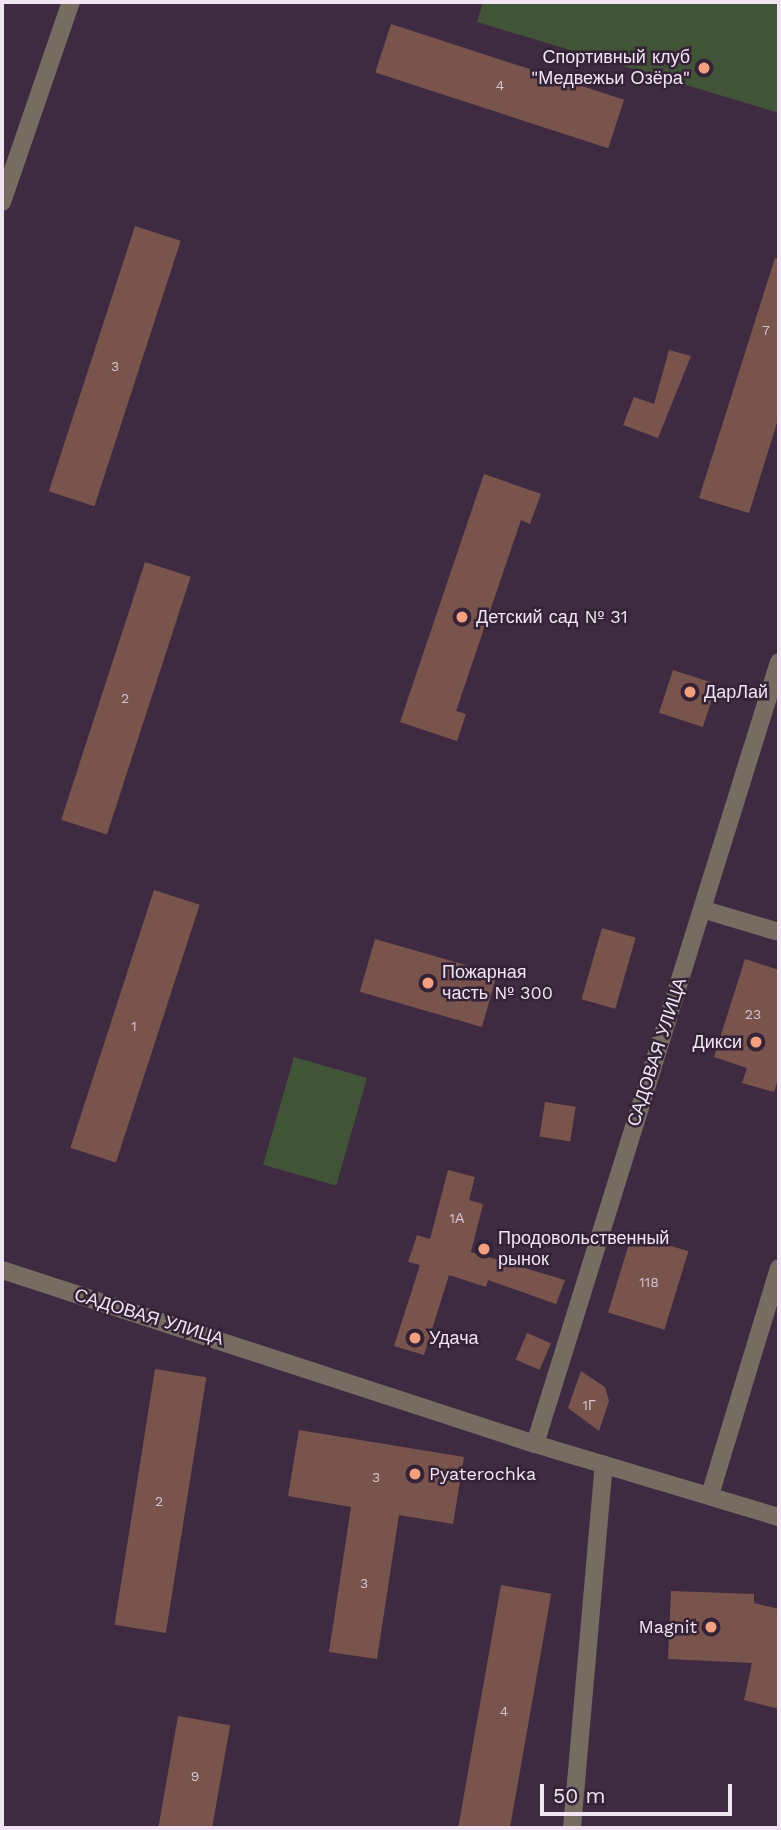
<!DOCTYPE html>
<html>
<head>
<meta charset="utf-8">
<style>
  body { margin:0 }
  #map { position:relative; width:781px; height:1830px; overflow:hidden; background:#3f2b41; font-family:"Work Sans",sans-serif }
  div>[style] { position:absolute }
  .green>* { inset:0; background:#415438; transform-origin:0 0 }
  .building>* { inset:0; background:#79544d; transform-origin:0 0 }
  .minor>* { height:18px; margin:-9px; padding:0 9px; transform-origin:9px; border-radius:9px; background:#776c62 }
  .tertiary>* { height:18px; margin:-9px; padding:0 9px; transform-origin:9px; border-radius:9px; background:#776c62 }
  .dots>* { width:19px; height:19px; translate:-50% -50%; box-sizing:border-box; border:4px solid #342236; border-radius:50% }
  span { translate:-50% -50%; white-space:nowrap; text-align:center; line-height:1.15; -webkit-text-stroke:5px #342236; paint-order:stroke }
  .number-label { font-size:14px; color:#d3c1ca }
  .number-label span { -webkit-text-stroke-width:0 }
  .poi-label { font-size:18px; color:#f1e5f3 }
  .right { translate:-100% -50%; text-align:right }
  .left { translate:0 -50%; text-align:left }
  .street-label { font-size:18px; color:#f1e5f3 }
  .frame { position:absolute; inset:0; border:4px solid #f1e5f3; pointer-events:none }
  .scale { position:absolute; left:540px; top:1784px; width:192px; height:32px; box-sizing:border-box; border:4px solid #f1e5f3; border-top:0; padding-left:9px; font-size:21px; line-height:24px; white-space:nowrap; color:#f1e5f3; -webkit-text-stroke:5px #342236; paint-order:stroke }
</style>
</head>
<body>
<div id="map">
  <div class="green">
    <i style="clip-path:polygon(483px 2px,779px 2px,779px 113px,477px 22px)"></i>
    <i style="left:294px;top:1057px;width:76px;height:112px;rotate:16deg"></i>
  </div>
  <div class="building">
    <i style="left:391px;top:24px;width:245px;height:51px;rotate:18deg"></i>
    <i style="left:135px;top:226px;width:48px;height:279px;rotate:18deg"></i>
    <i style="clip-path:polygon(775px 258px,779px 259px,779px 416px,749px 513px,699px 498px)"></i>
    <i style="clip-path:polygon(669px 350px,691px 356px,658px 438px,623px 425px,634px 397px,654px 404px)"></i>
    <i style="clip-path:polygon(484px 474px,541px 494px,530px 524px,521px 520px,456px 711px,466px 714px,457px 741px,400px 722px)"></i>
    <i style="left:145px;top:562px;width:48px;height:271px;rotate:18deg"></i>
    <i style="left:673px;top:670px;width:46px;height:45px;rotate:18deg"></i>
    <i style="left:154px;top:890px;width:48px;height:271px;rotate:18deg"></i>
    <i style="left:602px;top:928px;width:35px;height:74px;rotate:16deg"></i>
    <i style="left:375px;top:939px;width:127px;height:55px;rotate:16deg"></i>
    <i style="clip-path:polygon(745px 959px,779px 970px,779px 1076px,774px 1092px,742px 1083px,747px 1068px,714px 1057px)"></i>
    <i style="left:545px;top:1102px;width:31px;height:35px;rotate:9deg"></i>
    <i style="clip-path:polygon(448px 1170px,475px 1177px,469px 1200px,483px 1204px,471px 1252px,565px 1280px,556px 1304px,488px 1280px,486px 1287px,449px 1275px,424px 1355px,394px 1346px,420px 1265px,408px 1262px,417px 1235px,430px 1239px)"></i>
    <i style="left:632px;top:1234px;width:59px;height:82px;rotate:17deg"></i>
    <i style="left:527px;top:1333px;width:26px;height:29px;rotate:23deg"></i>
    <i style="left:155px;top:1369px;width:52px;height:259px;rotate:9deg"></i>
    <i style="clip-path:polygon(581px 1371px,605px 1387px,609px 1401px,599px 1431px,568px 1408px)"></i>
    <i style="clip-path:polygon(299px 1430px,464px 1457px,453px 1524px,399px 1515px,377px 1659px,329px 1652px,351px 1507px,288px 1496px)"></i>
    <i style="left:501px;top:1585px;width:51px;height:247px;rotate:10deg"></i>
    <i style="clip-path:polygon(671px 1591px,754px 1594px,754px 1603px,779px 1609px,779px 1709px,744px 1700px,752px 1663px,668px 1659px)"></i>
    <i style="left:178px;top:1716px;width:53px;height:113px;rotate:10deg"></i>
  </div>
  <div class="minor">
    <i style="left:2px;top:202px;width:212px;rotate:-71deg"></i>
    <i style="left:705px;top:910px;width:77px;rotate:16.6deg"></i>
    <i style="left:535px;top:1444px;width:819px;rotate:-72.67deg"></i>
    <i style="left:710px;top:1495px;width:237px;rotate:-73.1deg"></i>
    <i style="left:572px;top:1828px;width:365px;rotate:-85deg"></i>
  </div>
  <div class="tertiary">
    <i style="left:2px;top:1270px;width:561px;rotate:18.08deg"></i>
    <i style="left:535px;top:1444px;width:255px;rotate:16.7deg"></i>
  </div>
  <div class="dots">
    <i style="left:704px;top:68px;background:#f2a080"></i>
    <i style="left:462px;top:617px;background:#f2a080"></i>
    <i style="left:690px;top:692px;background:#f2a080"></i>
    <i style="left:428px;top:983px;background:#f2a080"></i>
    <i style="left:756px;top:1042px;background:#f2a080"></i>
    <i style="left:484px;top:1249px;background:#f2a080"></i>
    <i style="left:415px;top:1338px;background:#f2a080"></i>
    <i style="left:415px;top:1474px;background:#f2a080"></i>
    <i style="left:711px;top:1627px;background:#f2a080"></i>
  </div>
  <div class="number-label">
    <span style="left:500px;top:85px">4</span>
    <span style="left:766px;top:330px">7</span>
    <span style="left:115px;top:366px">3</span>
    <span style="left:125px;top:698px">2</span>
    <span style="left:753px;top:1014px">23</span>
    <span style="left:134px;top:1026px">1</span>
    <span style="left:457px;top:1218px">1А</span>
    <span style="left:649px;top:1282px">118</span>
    <span style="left:589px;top:1405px">1Г</span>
    <span style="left:376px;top:1477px">3</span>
    <span style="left:159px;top:1501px">2</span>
    <span style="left:364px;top:1583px">3</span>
    <span style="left:504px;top:1711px">4</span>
    <span style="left:195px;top:1776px">9</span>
  </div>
  <div class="poi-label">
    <span class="right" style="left:690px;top:68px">Спортивный клуб<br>"Медвежьи Озёра"</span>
    <span class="left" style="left:476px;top:617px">Детский сад № 31</span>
    <span class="left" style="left:704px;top:692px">ДарЛай</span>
    <span class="left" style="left:442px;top:983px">Пожарная<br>часть № 300</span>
    <span class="right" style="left:742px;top:1042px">Дикси</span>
    <span class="left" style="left:498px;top:1249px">Продовольственный<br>рынок</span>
    <span class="left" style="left:429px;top:1338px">Удача</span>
    <span class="left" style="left:429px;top:1474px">Pyaterochka</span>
    <span class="right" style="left:697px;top:1627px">Magnit</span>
  </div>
  <div class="street-label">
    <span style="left:657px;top:1052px;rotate:-72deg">САДОВАЯ УЛИЦА</span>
    <span style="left:149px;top:1317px;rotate:17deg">САДОВАЯ УЛИЦА</span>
  </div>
  <div class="frame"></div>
  <div class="scale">50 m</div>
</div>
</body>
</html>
